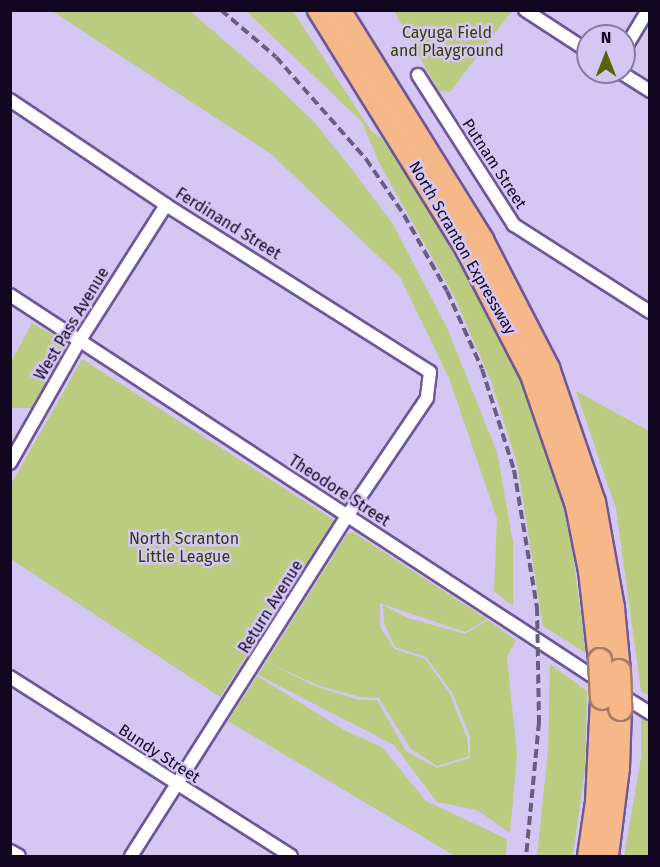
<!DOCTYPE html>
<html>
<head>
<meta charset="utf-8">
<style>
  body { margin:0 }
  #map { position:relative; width:660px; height:867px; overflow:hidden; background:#d5c7f4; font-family:"Fira Sans",sans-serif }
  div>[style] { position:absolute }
  .green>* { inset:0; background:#bbcc81 }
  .roads { filter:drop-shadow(2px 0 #6e5699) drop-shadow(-2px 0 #6e5699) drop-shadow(0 2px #6e5699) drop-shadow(0 -2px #6e5699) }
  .street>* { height:12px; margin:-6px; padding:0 6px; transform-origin:6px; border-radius:6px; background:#fff }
  .highway>* { height:22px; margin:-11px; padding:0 11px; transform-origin:11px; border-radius:11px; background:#f6b888 }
  .rail>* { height:4px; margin-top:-2px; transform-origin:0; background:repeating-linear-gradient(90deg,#695d7f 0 9px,transparent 0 13.5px) }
  .bridges { filter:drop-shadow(2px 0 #a67a64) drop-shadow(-2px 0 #a67a64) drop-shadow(0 2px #a67a64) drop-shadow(0 -2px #a67a64) }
  .highway-bridge>* { height:22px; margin:-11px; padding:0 11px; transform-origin:11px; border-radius:11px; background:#f6b888 }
  span { translate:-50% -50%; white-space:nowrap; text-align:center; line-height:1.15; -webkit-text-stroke:5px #d5c7f4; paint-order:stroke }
  .park-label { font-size:16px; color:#323c00 }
  .street-label { font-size:16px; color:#110720 }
  .frame { position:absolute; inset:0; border:12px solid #110720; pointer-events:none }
  .north { position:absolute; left:576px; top:24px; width:60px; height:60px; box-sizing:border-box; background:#d5c7f4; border:2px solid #877a9f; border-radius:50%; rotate:0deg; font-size:16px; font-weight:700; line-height:24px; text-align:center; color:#110720 }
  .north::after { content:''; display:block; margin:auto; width:21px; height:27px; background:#556307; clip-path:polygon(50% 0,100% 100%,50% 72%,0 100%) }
</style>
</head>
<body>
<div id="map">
  <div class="green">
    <i style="clip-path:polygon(52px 11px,190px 11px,277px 86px,315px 123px,350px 167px,393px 224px,447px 328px,497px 452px,513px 542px,513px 606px,494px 591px,497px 519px,449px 378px,400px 277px,271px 154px)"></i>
    <i style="clip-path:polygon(246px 11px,293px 11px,371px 131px,381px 138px,428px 207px,489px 312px,531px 399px,569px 526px,586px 653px,543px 626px,517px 463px,491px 381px,454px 296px,378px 161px,362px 122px)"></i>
    <i style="clip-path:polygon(394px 11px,512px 11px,450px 92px,438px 90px)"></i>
    <i style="clip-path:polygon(32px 323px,68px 343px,33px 408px,11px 408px,11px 362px)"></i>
    <i style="clip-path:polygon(82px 359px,334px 520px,220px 697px,11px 559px,11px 484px)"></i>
    <i style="clip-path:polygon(576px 391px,649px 431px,649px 696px,641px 691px,616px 509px)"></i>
    <i style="clip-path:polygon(353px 532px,487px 619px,465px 632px,380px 603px,380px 626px,394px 649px,425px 659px,450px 694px,467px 738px,469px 756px,437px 766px,410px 748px,379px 698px,360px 697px,320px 686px,266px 662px,347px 534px)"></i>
    <i style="clip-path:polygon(383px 605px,408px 618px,465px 634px,488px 620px,516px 640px,507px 657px,517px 755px,510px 833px,477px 810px,437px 802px,394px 745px,258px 675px,266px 662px,317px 687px,359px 700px,377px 700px,406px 751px,437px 768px,470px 758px,470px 737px,453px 694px,426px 657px,395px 647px,384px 623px)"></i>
    <i style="clip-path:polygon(550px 664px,587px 691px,585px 769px,573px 856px,537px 856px,548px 750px)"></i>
    <i style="clip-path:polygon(257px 676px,346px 731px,382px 747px,426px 801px,507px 839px,506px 856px,455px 856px,228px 721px)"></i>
    <i style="clip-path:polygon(641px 717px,649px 723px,649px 856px,624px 856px,641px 758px)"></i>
  </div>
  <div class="roads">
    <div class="street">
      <i style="left:525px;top:10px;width:75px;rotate:33.1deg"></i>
      <i style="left:624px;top:50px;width:47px;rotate:-59deg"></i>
      <i style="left:620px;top:72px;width:36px;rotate:32deg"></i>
      <i style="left:418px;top:75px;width:178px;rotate:57.4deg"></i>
      <i style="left:514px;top:225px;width:161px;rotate:32.6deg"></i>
      <i style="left:10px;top:100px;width:188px;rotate:33.9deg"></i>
      <i style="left:166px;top:205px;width:312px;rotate:32.3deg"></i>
      <i style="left:430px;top:372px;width:26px;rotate:97deg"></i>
      <i style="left:427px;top:398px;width:143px;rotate:124.1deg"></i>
      <i style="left:347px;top:516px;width:403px;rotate:122.4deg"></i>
      <i style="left:10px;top:295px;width:709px;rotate:33.2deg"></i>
      <i style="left:10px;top:463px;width:142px;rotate:-60.4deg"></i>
      <i style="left:80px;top:340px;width:160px;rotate:-57.5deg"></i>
      <i style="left:10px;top:677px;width:333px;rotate:32.5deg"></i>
      <i style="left:618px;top:693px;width:38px;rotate:32deg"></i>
      <i style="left:10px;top:851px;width:10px;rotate:29deg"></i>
    </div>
    <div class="highway">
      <i style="left:319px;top:10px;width:281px;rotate:58.2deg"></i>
      <i style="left:467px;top:249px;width:142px;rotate:62.7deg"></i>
      <i style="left:532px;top:375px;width:139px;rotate:71deg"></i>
      <i style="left:577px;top:506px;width:66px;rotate:78.7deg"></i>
      <i style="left:590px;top:571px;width:90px;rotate:83.6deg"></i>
      <i style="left:339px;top:10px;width:271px;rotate:58.1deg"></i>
      <i style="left:482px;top:240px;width:144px;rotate:62.7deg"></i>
      <i style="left:548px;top:368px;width:142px;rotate:71.1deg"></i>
      <i style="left:594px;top:502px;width:108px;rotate:79.8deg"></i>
      <i style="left:613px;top:608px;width:63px;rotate:84.6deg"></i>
      <i style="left:589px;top:856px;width:55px;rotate:-81.6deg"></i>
      <i style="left:597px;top:802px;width:104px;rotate:-87.2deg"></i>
      <i style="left:607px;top:856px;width:89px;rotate:-82.9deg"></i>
      <i style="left:618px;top:768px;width:59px;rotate:-88.1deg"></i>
    </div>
  </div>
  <div class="rail">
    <i style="left:221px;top:10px;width:72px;rotate:40.5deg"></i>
    <i style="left:276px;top:57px;width:136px;rotate:48.6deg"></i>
    <i style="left:366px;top:159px;width:68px;rotate:55.8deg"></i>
    <i style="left:404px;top:215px;width:87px;rotate:60.5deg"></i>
    <i style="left:447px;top:291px;width:85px;rotate:65.8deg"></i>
    <i style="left:482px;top:369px;width:106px;rotate:72.4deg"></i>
    <i style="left:514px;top:470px;width:139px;rotate:80.5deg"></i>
    <i style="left:537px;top:607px;width:115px;rotate:89deg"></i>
    <i style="left:539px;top:722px;width:135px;rotate:95.5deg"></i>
  </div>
  <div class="bridges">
    <div class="highway-bridge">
      <i style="left:600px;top:660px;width:38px;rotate:87deg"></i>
      <i style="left:619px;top:671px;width:38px;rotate:88deg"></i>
    </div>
  </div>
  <div class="park-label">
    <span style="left:447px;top:42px">Cayuga Field<br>and Playground</span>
    <span style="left:184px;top:548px">North Scranton<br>Little League</span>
  </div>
  <div class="street-label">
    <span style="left:494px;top:164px;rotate:57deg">Putnam Street</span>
    <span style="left:228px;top:224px;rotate:32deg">Ferdinand Street</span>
    <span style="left:462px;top:248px;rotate:60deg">North Scranton Expressway</span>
    <span style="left:72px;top:324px;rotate:-59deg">West Pass Avenue</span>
    <span style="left:339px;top:491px;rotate:33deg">Theodore Street</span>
    <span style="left:271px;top:607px;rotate:-58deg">Return Avenue</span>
    <span style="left:159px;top:754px;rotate:33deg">Bundy Street</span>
  </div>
  <div class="frame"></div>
  <div class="north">N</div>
</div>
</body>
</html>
